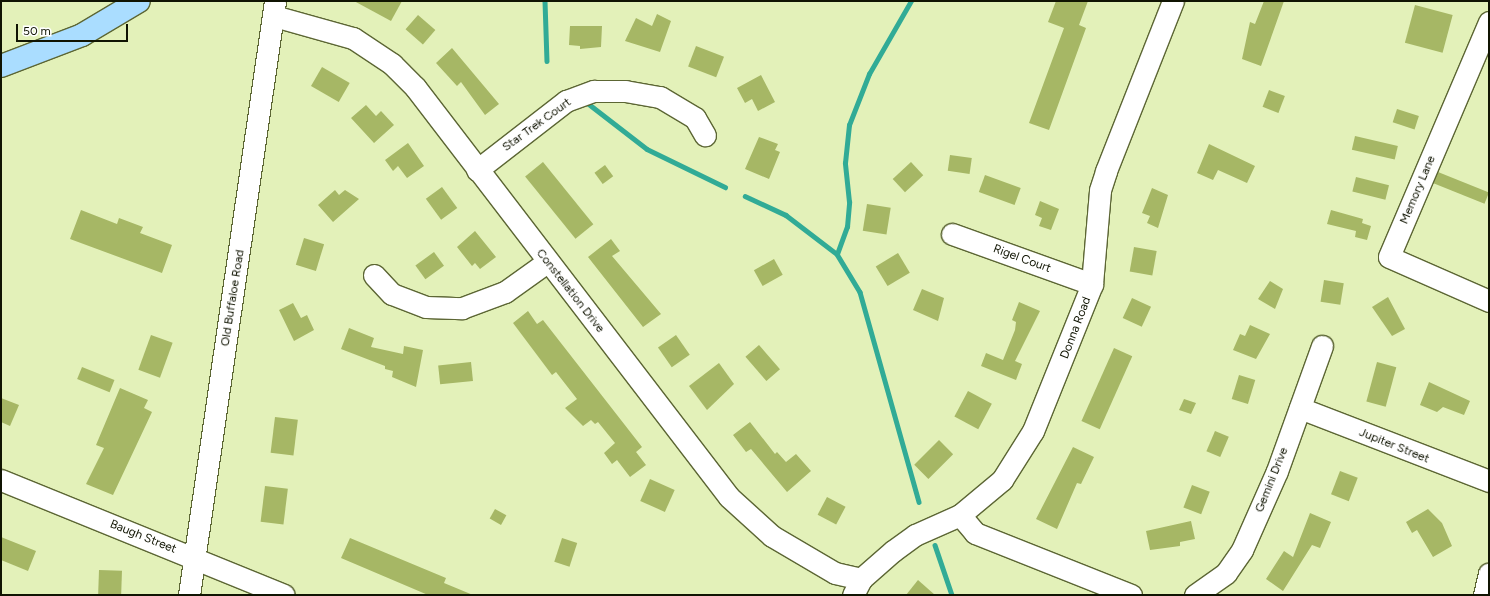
<!DOCTYPE html>
<html>
<head>
<meta charset="utf-8">
<style>
  body { margin:0 }
  #map { position:relative; width:1490px; height:596px; overflow:hidden; background:#e3f1b9; font-family:Figtree,sans-serif }
  div>[style] { position:absolute }
  .stream>* { height:4.5px; margin:-2.25px; padding:0 2.25px; transform-origin:2.25px; border-radius:2.25px; background:#31ab96 }
  .building>* { inset:0; background:#a6b765; transform-origin:0 0 }
  .roads { filter:drop-shadow(1px 0 #5c6634) drop-shadow(-1px 0 #5c6634) drop-shadow(0 1px #5c6634) drop-shadow(0 -1px #5c6634) }
  .minor>* { height:21px; margin:-10.5px; padding:0 10.5px; transform-origin:10.5px; border-radius:10.5px; background:#fff }
  .major>* { height:22px; margin:-11px; padding:0 11px; transform-origin:11px; border-radius:11px; background:#adf }
  span { translate:-50% -50%; white-space:nowrap; text-align:center; line-height:1.15; -webkit-text-stroke:3px #fff; paint-order:stroke }
  .street-label { font-size:12px; color:#101402 }
  .frame { position:absolute; inset:0; border:2px solid #101402; pointer-events:none }
  .scale { position:absolute; left:16px; top:24px; width:112px; height:18px; box-sizing:border-box; border:2px solid #101402; border-top:0; padding-left:5px; font-size:12px; line-height:14px; white-space:nowrap; color:#101402; -webkit-text-stroke:3px #fff; paint-order:stroke }
</style>
</head>
<body>
<div id="map">
  <div class="stream">
    <i style="left:545px;top:1px;width:60px;rotate:88.1deg"></i>
    <i style="left:585px;top:101px;width:78px;rotate:37.7deg"></i>
    <i style="left:647px;top:149px;width:87px;rotate:26deg"></i>
    <i style="left:745px;top:196px;width:45px;rotate:24.9deg"></i>
    <i style="left:786px;top:215px;width:64px;rotate:37.4deg"></i>
    <i style="left:837px;top:254px;width:44px;rotate:58.8deg"></i>
    <i style="left:860px;top:292px;width:218px;rotate:74.3deg"></i>
    <i style="left:837px;top:254px;width:29px;rotate:-70deg"></i>
    <i style="left:847px;top:227px;width:25px;rotate:-85deg"></i>
    <i style="left:849px;top:202px;width:39px;rotate:-96deg"></i>
    <i style="left:845px;top:163px;width:38px;rotate:-84deg"></i>
    <i style="left:849px;top:125px;width:55px;rotate:-68.6deg"></i>
    <i style="left:869px;top:74px;width:84px;rotate:-60.1deg"></i>
    <i style="left:935px;top:545px;width:53px;rotate:71.2deg"></i>
  </div>
  <div class="building">
    <i style="clip-path:polygon(354px 1px,402px 1px,391px 21px)"></i>
    <i style="clip-path:polygon(1056px 1px,1088px 1px,1079px 25px,1086px 28px,1049px 130px,1029px 123px,1064px 28px,1048px 22px)"></i>
    <i style="clip-path:polygon(1264px 1px,1284px 1px,1261px 66px,1242px 59px,1250px 22px,1255px 24px)"></i>
    <i style="left:1415px;top:5px;width:39px;height:39px;rotate:15deg"></i>
    <i style="clip-path:polygon(657px 14px,671px 21px,660px 52px,625px 41px,636px 18px,652px 26px)"></i>
    <i style="left:418px;top:15px;width:23px;height:19px;rotate:41deg"></i>
    <i style="clip-path:polygon(570px 26px,602px 26px,601px 47px,580px 49px,580px 46px,569px 45px)"></i>
    <i style="left:696px;top:46px;width:30px;height:22px;rotate:21deg"></i>
    <i style="clip-path:polygon(452px 48px,499px 104px,485px 115px,461px 82px,457px 86px,436px 63px)"></i>
    <i style="left:322px;top:67px;width:32px;height:22px;rotate:30deg"></i>
    <i style="clip-path:polygon(761px 75px,775px 102px,758px 111px,752px 99px,745px 103px,737px 88px)"></i>
    <i style="left:1269px;top:90px;width:17px;height:18px;rotate:21deg"></i>
    <i style="clip-path:polygon(366px 105px,376px 116px,381px 111px,394px 125px,374px 143px,351px 118px)"></i>
    <i style="left:1397px;top:109px;width:23px;height:14px;rotate:18deg"></i>
    <i style="left:1355px;top:136px;width:44px;height:14px;rotate:13deg"></i>
    <i style="clip-path:polygon(759px 137px,778px 144px,775px 150px,780px 152px,769px 179px,745px 169px)"></i>
    <i style="clip-path:polygon(408px 143px,424px 166px,407px 178px,398px 166px,393px 171px,385px 160px)"></i>
    <i style="clip-path:polygon(1209px 144px,1255px 166px,1247px 183px,1218px 170px,1213px 180px,1197px 173px)"></i>
    <i style="left:950px;top:155px;width:22px;height:16px;rotate:8deg"></i>
    <i style="left:543px;top:162px;width:80px;height:23px;rotate:51deg"></i>
    <i style="left:911px;top:162px;width:18px;height:25px;rotate:47deg"></i>
    <i style="left:605px;top:165px;width:14px;height:13px;rotate:54deg"></i>
    <i style="left:1438px;top:172px;width:55px;height:12px;rotate:22deg"></i>
    <i style="left:985px;top:175px;width:38px;height:18px;rotate:20deg"></i>
    <i style="left:1356px;top:177px;width:34px;height:15px;rotate:14deg"></i>
    <i style="left:442px;top:187px;width:26px;height:20px;rotate:54deg"></i>
    <i style="clip-path:polygon(1152px 188px,1168px 195px,1158px 228px,1147px 223px,1150px 216px,1142px 213px)"></i>
    <i style="clip-path:polygon(335px 190px,339px 195px,345px 190px,359px 199px,333px 222px,318px 205px)"></i>
    <i style="clip-path:polygon(1040px 201px,1059px 209px,1051px 230px,1039px 226px,1042px 218px,1035px 215px)"></i>
    <i style="left:867px;top:204px;width:24px;height:27px;rotate:9deg"></i>
    <i style="clip-path:polygon(81px 210px,117px 224px,119px 218px,143px 227px,140px 233px,172px 245px,162px 273px,70px 239px)"></i>
    <i style="clip-path:polygon(1331px 210px,1363px 219px,1362px 223px,1371px 226px,1367px 240px,1355px 237px,1356px 231px,1327px 224px)"></i>
    <i style="clip-path:polygon(475px 231px,496px 257px,480px 269px,475px 263px,472px 266px,457px 247px)"></i>
    <i style="left:304px;top:238px;width:21px;height:28px;rotate:17deg"></i>
    <i style="clip-path:polygon(611px 239px,620px 251px,612px 256px,661px 314px,643px 327px,588px 257px)"></i>
    <i style="left:1134px;top:247px;width:23px;height:25px;rotate:10deg"></i>
    <i style="left:434px;top:252px;width:17px;height:23px;rotate:54deg"></i>
    <i style="left:898px;top:253px;width:23px;height:26px;rotate:59deg"></i>
    <i style="left:774px;top:259px;width:18px;height:23px;rotate:61deg"></i>
    <i style="left:1324px;top:280px;width:20px;height:22px;rotate:9deg"></i>
    <i style="clip-path:polygon(1270px 281px,1283px 289px,1275px 309px,1258px 299px)"></i>
    <i style="clip-path:polygon(922px 289px,944px 298px,938px 321px,913px 310px)"></i>
    <i style="clip-path:polygon(1388px 297px,1405px 329px,1392px 336px,1372px 307px)"></i>
    <i style="left:1132px;top:298px;width:21px;height:22px;rotate:25deg"></i>
    <i style="clip-path:polygon(1019px 302px,1040px 311px,1015px 361px,1022px 364px,1016px 380px,981px 366px,986px 353px,1003px 360px,1015px 330px,1016px 322px,1012px 320px)"></i>
    <i style="clip-path:polygon(293px 303px,301px 318px,307px 315px,314px 330px,294px 341px,279px 310px)"></i>
    <i style="clip-path:polygon(528px 311px,537px 324px,543px 320px,642px 447px,636px 452px,646px 465px,630px 477px,617px 460px,612px 464px,604px 453px,615px 443px,598px 422px,595px 424px,591px 420px,583px 426px,565px 408px,577px 399px,556px 372px,552px 375px,513px 323px)"></i>
    <i style="clip-path:polygon(1250px 325px,1270px 334px,1256px 359px,1233px 350px,1240px 334px,1245px 336px)"></i>
    <i style="clip-path:polygon(349px 328px,374px 338px,371px 347px,403px 354px,404px 346px,423px 350px,416px 387px,392px 377px,393px 371px,385px 369px,385px 366px,341px 349px)"></i>
    <i style="left:151px;top:335px;width:23px;height:37px;rotate:20deg"></i>
    <i style="left:676px;top:335px;width:24px;height:22px;rotate:55deg"></i>
    <i style="left:759px;top:345px;width:32px;height:18px;rotate:49deg"></i>
    <i style="left:1114px;top:348px;width:20px;height:80px;rotate:24deg"></i>
    <i style="left:471px;top:362px;width:19px;height:33px;rotate:84deg"></i>
    <i style="left:1377px;top:362px;width:20px;height:41px;rotate:15deg"></i>
    <i style="clip-path:polygon(719px 363px,734px 384px,707px 410px,689px 386px)"></i>
    <i style="left:82px;top:367px;width:35px;height:13px;rotate:22deg"></i>
    <i style="left:1239px;top:375px;width:17px;height:25px;rotate:17deg"></i>
    <i style="clip-path:polygon(1429px 382px,1470px 401px,1464px 415px,1443px 407px,1437px 412px,1420px 405px)"></i>
    <i style="clip-path:polygon(120px 388px,148px 400px,144px 408px,152px 412px,113px 495px,86px 484px,104px 448px,96px 445px)"></i>
    <i style="left:968px;top:391px;width:27px;height:29px;rotate:28deg"></i>
    <i style="clip-path:polygon(1px 398px,19px 405px,10px 426px,1px 422px)"></i>
    <i style="clip-path:polygon(1184px 399px,1196px 403px,1191px 414px,1179px 410px)"></i>
    <i style="left:275px;top:417px;width:23px;height:36px;rotate:7deg"></i>
    <i style="clip-path:polygon(750px 422px,775px 454px,777px 452px,786px 462px,796px 454px,811px 471px,787px 492px,751px 449px,746px 452px,733px 435px)"></i>
    <i style="left:1215px;top:431px;width:15px;height:22px;rotate:23deg"></i>
    <i style="left:939px;top:440px;width:20px;height:35px;rotate:45deg"></i>
    <i style="clip-path:polygon(1073px 447px,1094px 457px,1081px 484px,1077px 483px,1057px 529px,1036px 519px)"></i>
    <i style="left:1340px;top:471px;width:19px;height:25px;rotate:21deg"></i>
    <i style="left:650px;top:479px;width:27px;height:24px;rotate:24deg"></i>
    <i style="left:1192px;top:485px;width:19px;height:24px;rotate:21deg"></i>
    <i style="left:265px;top:486px;width:23px;height:36px;rotate:7deg"></i>
    <i style="left:827px;top:497px;width:21px;height:20px;rotate:28deg"></i>
    <i style="left:495px;top:509px;width:13px;height:11px;rotate:29deg"></i>
    <i style="clip-path:polygon(1428px 509px,1442px 523px,1452px 546px,1433px 557px,1417px 530px,1412px 533px,1406px 522px)"></i>
    <i style="clip-path:polygon(1310px 513px,1331px 522px,1320px 548px,1312px 545px,1283px 591px,1266px 579px,1284px 551px,1293px 557px)"></i>
    <i style="clip-path:polygon(1191px 521px,1195px 539px,1180px 542px,1180px 546px,1150px 550px,1146px 531px)"></i>
    <i style="clip-path:polygon(1px 537px,36px 551px,28px 571px,1px 560px)"></i>
    <i style="clip-path:polygon(350px 538px,446px 578px,444px 583px,473px 595px,428px 595px,341px 558px)"></i>
    <i style="left:562px;top:538px;width:16px;height:25px;rotate:18deg"></i>
    <i style="left:99px;top:570px;width:23px;height:25px;rotate:2deg"></i>
    <i style="clip-path:polygon(918px 580px,935px 595px,906px 595px)"></i>
  </div>
  <div class="roads">
    <div class="minor">
      <i style="left:274px;top:16px;width:82px;rotate:15.6deg"></i>
      <i style="left:353px;top:38px;width:47px;rotate:33.7deg"></i>
      <i style="left:392px;top:64px;width:33px;rotate:45deg"></i>
      <i style="left:415px;top:87px;width:516px;rotate:52.55deg"></i>
      <i style="left:729px;top:497px;width:58px;rotate:42.2deg"></i>
      <i style="left:772px;top:536px;width:73px;rotate:30.4deg"></i>
      <i style="left:835px;top:573px;width:27px;rotate:13deg"></i>
      <i style="left:1489px;top:22px;width:255px;rotate:113.1deg"></i>
      <i style="left:1389px;top:257px;width:109px;rotate:23.7deg"></i>
      <i style="left:477px;top:170px;width:113px;rotate:-37.8deg"></i>
      <i style="left:566px;top:101px;width:30px;rotate:-20deg"></i>
      <i style="left:594px;top:91px;width:31px"></i>
      <i style="left:625px;top:91px;width:36px;rotate:10deg"></i>
      <i style="left:660px;top:97px;width:41px;rotate:31deg"></i>
      <i style="left:695px;top:118px;width:20px;rotate:60deg"></i>
      <i style="left:952px;top:234px;width:149px;rotate:19.7deg"></i>
      <i style="left:374px;top:275px;width:26px;rotate:47deg"></i>
      <i style="left:392px;top:294px;width:36px;rotate:21deg"></i>
      <i style="left:426px;top:307px;width:36px;rotate:2deg"></i>
      <i style="left:462px;top:308px;width:46px;rotate:-20.4deg"></i>
      <i style="left:505px;top:292px;width:52px;rotate:-35.5deg"></i>
      <i style="left:1300px;top:408px;width:203px;rotate:21.1deg"></i>
      <i style="left:1px;top:480px;width:305px;rotate:22.1deg"></i>
      <i style="left:960px;top:515px;width:23px;rotate:50deg"></i>
      <i style="left:975px;top:533px;width:168px;rotate:21.7deg"></i>
      <i style="left:189px;top:595px;width:600px;rotate:-81.76deg"></i>
      <i style="left:853px;top:595px;width:18px;rotate:-63deg"></i>
      <i style="left:861px;top:579px;width:43px;rotate:-41.2deg"></i>
      <i style="left:893px;top:551px;width:27px;rotate:-36deg"></i>
      <i style="left:915px;top:535px;width:49px;rotate:-24deg"></i>
      <i style="left:960px;top:515px;width:55px;rotate:-39.8deg"></i>
      <i style="left:1002px;top:480px;width:58px;rotate:-57.7deg"></i>
      <i style="left:1033px;top:431px;width:158px;rotate:-68.1deg"></i>
      <i style="left:1092px;top:284px;width:94px;rotate:-85.1deg"></i>
      <i style="left:1100px;top:190px;width:20px;rotate:-72deg"></i>
      <i style="left:1106px;top:171px;width:183px;rotate:-68.5deg"></i>
      <i style="left:1195px;top:595px;width:38px;rotate:-35deg"></i>
      <i style="left:1226px;top:573px;width:28px;rotate:-55deg"></i>
      <i style="left:1242px;top:550px;width:86px;rotate:-66.1deg"></i>
      <i style="left:1277px;top:471px;width:133px;rotate:-70.2deg"></i>
      <i style="left:1484px;top:595px;width:22px;rotate:-77deg"></i>
    </div>
    <div class="major">
      <i style="left:1px;top:66px;width:87px;rotate:-20.9deg"></i>
      <i style="left:82px;top:35px;width:66px;rotate:-30.8deg"></i>
    </div>
  </div>
  <div class="street-label">
    <span style="left:537px;top:125px;rotate:-36deg">Star Trek Court</span>
    <span style="left:1418px;top:190px;rotate:-67deg">Memory Lane</span>
    <span style="left:1022px;top:259px;rotate:20deg">Rigel Court</span>
    <span style="left:570px;top:291px;rotate:52deg">Constellation Drive</span>
    <span style="left:233px;top:298px;rotate:-81deg">Old Buffaloe Road</span>
    <span style="left:1076px;top:328px;rotate:-69deg">Donna Road</span>
    <span style="left:1394px;top:446px;rotate:22deg">Jupiter Street</span>
    <span style="left:1272px;top:480px;rotate:-68deg">Gemini Drive</span>
    <span style="left:143px;top:537px;rotate:22deg">Baugh Street</span>
  </div>
  <div class="frame"></div>
  <div class="scale">50 m</div>
</div>
</body>
</html>
